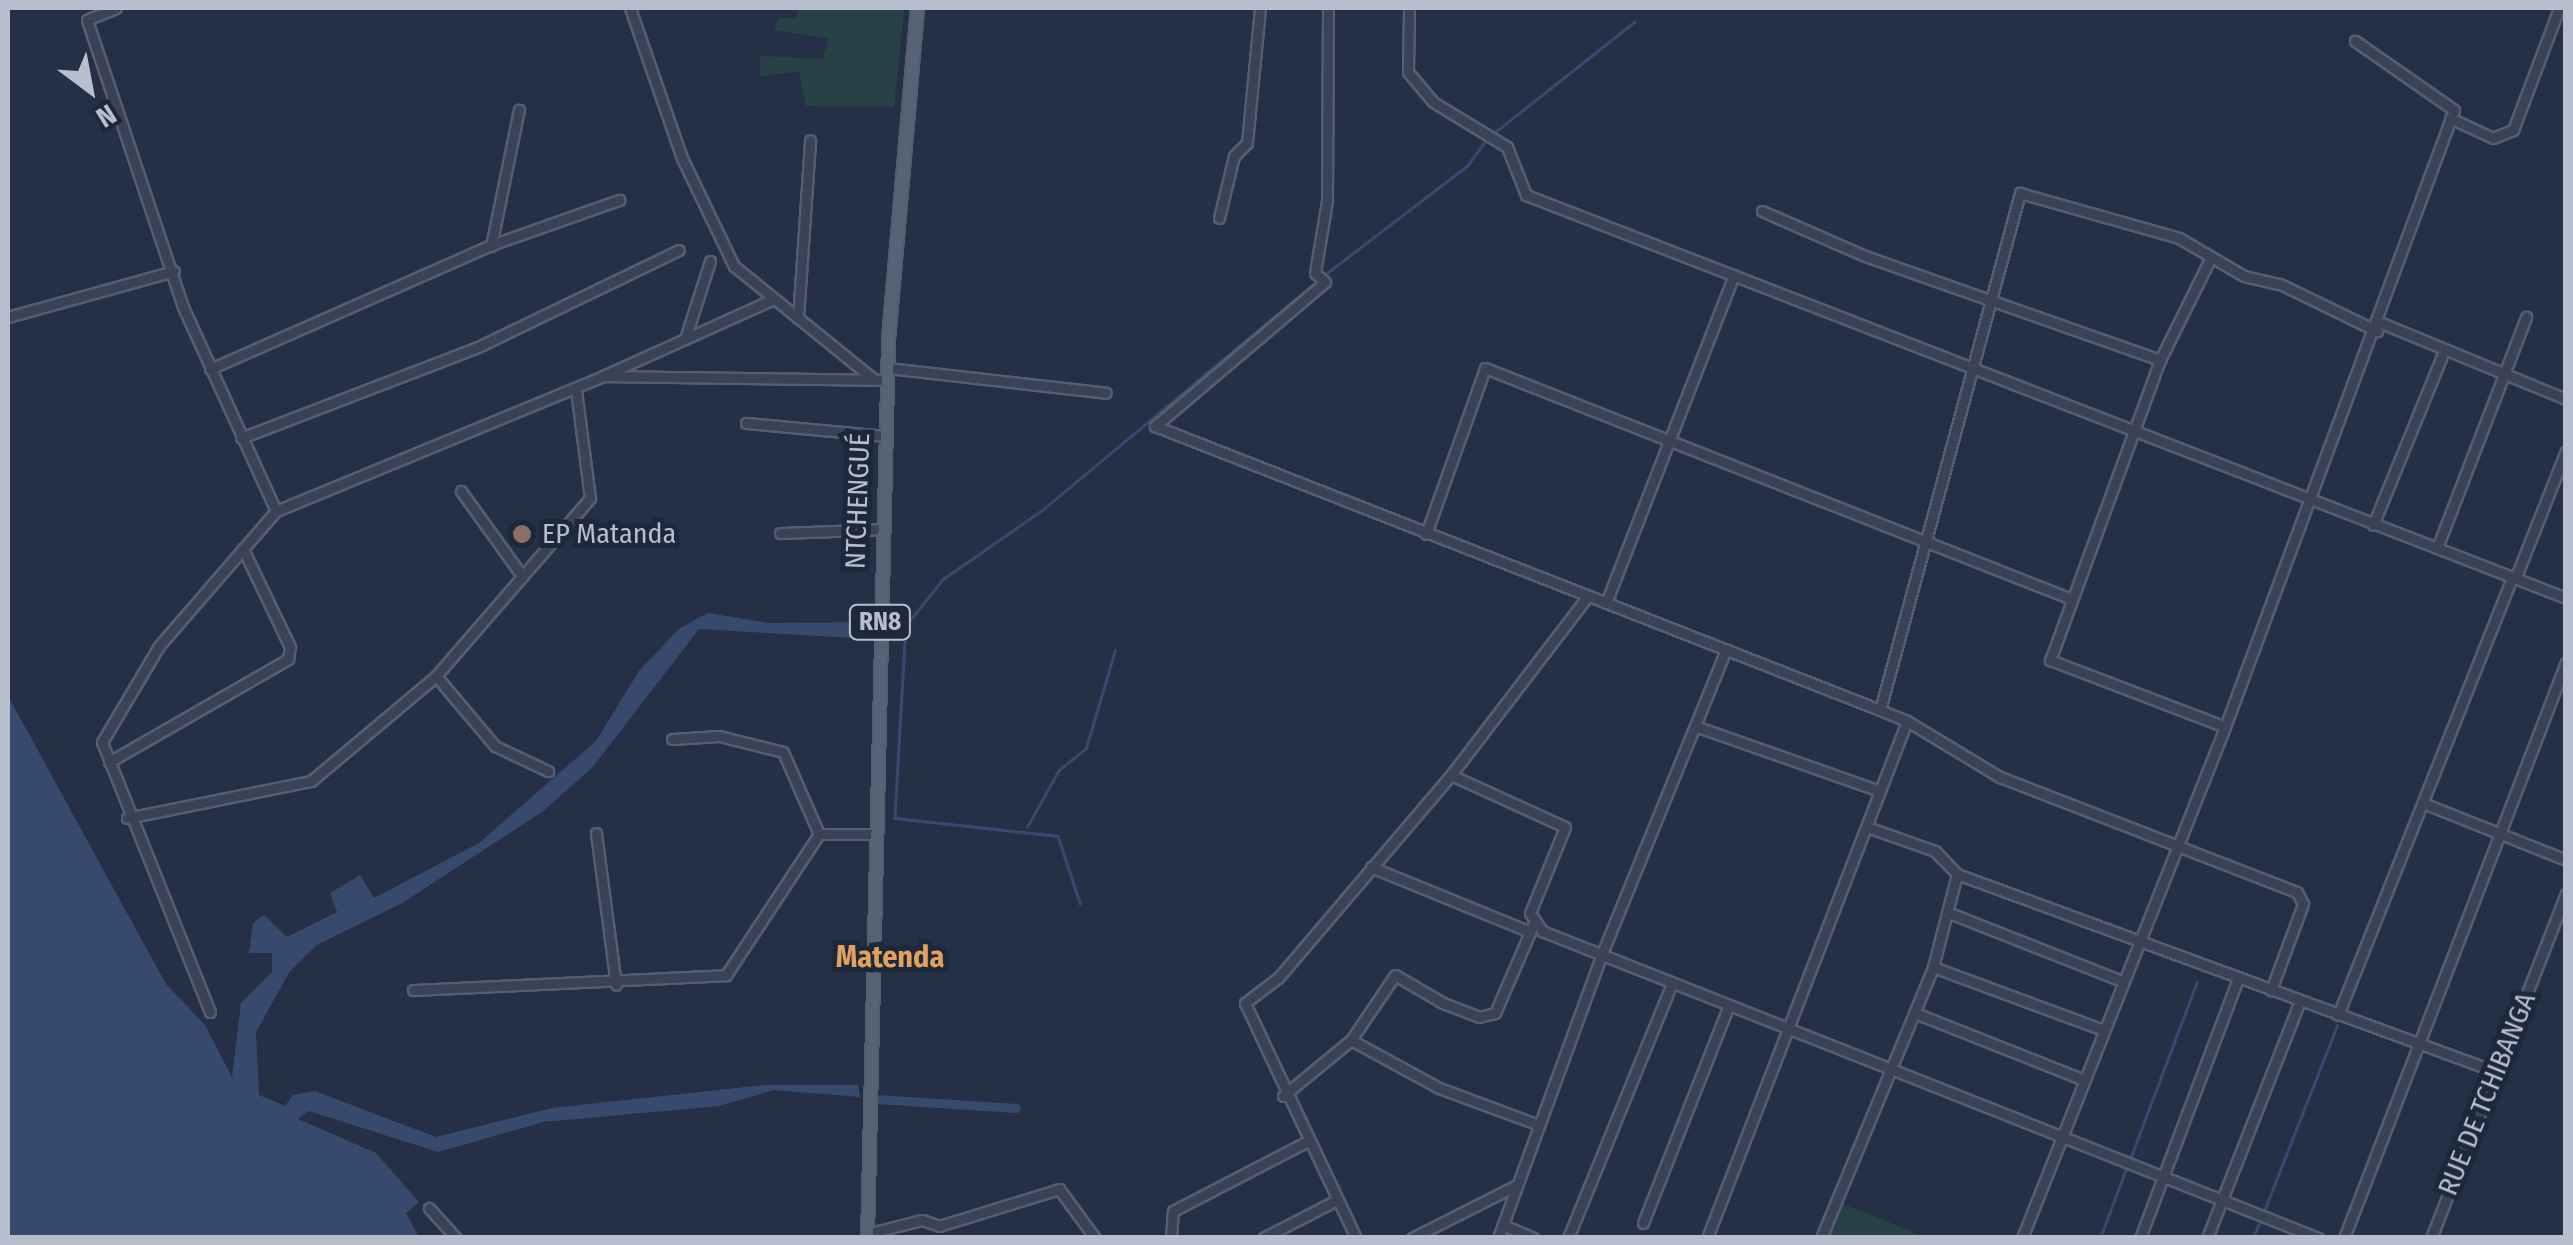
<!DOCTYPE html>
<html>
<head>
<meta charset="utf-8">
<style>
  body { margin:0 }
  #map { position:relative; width:2573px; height:1245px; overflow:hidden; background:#253046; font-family:"Fira Sans Condensed",sans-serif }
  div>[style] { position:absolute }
  .green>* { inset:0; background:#274147 }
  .water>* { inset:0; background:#374a6e }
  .stream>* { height:2.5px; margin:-1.25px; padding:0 1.25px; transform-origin:1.25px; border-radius:1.25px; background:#374a6e }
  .canal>* { height:9px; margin:-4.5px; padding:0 4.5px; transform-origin:4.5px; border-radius:4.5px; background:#374a6e }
  .roads { filter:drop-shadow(2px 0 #555e70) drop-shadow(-2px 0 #555e70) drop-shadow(0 2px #555e70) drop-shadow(0 -2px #555e70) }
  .minor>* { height:9px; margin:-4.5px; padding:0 4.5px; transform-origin:4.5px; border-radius:4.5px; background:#3a4355 }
  .major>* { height:11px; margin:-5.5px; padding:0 5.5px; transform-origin:5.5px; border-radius:5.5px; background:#586275 }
  .dots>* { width:28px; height:28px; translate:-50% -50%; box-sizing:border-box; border:5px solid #1e283b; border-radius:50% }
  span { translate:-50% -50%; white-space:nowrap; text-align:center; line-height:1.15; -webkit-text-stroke:10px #1e283b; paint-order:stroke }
  .shield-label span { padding:2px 8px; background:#1e283b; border:2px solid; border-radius:8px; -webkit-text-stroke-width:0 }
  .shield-label { font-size:25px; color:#b7bfce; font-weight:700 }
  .street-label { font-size:28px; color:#b7bfce }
  .poi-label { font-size:28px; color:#b7bfce }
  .left { translate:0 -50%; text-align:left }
  .neighbourhood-label { font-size:30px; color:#e1a260; font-weight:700 }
  .frame { position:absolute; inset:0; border:10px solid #b7bfce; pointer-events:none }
  .north { position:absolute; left:40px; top:40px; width:100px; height:100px; -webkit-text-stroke:8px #1e283b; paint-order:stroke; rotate:148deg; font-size:28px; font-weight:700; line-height:40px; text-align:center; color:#b7bfce }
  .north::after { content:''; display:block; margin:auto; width:35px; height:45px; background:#b7bfce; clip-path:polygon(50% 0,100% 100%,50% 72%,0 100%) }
</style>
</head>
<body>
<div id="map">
  <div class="green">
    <i style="clip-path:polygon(799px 8px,904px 10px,894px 107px,806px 106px,799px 72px,760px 76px,760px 56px,823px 59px,828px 38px,774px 30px,779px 18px,797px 18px)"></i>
    <i style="clip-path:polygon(1841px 1203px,1925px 1237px,1827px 1237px)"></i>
  </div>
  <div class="water">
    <i style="clip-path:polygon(708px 613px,769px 623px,873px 622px,870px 639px,699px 629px,592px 768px,542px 812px,404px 902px,317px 945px,290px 971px,256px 1032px,259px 1095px,285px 1106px,293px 1095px,315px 1091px,436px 1137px,552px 1108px,764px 1085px,858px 1085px,860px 1097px,774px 1090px,719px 1106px,543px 1122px,438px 1152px,309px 1111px,298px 1119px,376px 1153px,419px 1202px,406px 1213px,419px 1237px,8px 1237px,8px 696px,166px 984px,205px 1025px,232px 1077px,241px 1003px,272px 972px,272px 953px,249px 953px,253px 923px,264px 915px,287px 937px,337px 912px,330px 893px,360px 875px,374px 898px,479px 843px,596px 741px,639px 671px,680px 628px)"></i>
  </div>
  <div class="stream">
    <i style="left:1494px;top:133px;width:179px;rotate:-38.4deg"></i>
    <i style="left:1323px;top:276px;width:181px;rotate:-37.4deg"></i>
    <i style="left:1467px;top:166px;width:34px;rotate:-54deg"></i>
    <i style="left:906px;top:625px;width:59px;rotate:-51.2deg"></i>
    <i style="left:943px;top:579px;width:119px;rotate:-34.8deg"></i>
    <i style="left:1041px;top:511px;width:359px;rotate:-39.8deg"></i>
    <i style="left:889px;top:627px;width:17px;rotate:-7deg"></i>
    <i style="left:906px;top:625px;width:193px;rotate:93.3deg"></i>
    <i style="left:895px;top:818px;width:164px;rotate:6.3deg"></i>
    <i style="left:1058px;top:836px;width:71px;rotate:71.8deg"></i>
    <i style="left:1027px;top:827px;width:65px;rotate:-60.7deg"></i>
    <i style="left:1059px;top:770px;width:35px;rotate:-39deg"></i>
    <i style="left:1086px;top:748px;width:102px;rotate:-73.5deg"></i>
    <i style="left:2130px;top:1159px;width:189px;rotate:-69.3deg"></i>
    <i style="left:2264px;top:1211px;width:199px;rotate:-68.5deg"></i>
    <i style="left:2100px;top:1238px;width:77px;rotate:-69.4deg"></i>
    <i style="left:2253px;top:1238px;width:22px;rotate:-68deg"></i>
  </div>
  <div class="canal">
    <i style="left:876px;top:1099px;width:140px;rotate:3.7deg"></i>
  </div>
  <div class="roads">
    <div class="minor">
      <i style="left:116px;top:8px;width:31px;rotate:158deg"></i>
      <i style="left:87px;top:20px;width:303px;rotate:71.5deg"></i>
      <i style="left:183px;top:307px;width:224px;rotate:65.5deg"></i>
      <i style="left:630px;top:8px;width:159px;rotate:70.9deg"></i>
      <i style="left:682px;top:158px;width:120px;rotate:64.3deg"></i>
      <i style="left:734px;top:266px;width:181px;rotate:39deg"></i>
      <i style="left:1328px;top:8px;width:193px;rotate:90.3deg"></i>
      <i style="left:1327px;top:201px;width:73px;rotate:99.5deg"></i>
      <i style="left:1315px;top:273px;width:13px;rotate:42deg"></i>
      <i style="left:1325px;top:282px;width:223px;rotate:139.7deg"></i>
      <i style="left:1155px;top:426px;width:779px;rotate:21.39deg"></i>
      <i style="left:1409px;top:8px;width:64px;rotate:90.9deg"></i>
      <i style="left:1408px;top:72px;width:39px;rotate:50deg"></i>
      <i style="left:1433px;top:102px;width:87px;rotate:31.3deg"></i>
      <i style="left:1507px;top:147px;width:52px;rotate:68.4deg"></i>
      <i style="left:1526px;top:195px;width:1115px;rotate:21.18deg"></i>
      <i style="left:2450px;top:118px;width:47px;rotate:24.9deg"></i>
      <i style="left:2493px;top:138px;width:22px;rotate:-22deg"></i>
      <i style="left:2513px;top:130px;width:130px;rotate:-69.3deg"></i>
      <i style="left:1762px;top:211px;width:112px;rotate:23.6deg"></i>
      <i style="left:1865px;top:256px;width:313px;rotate:19.4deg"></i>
      <i style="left:1219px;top:218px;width:64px;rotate:-76.4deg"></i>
      <i style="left:1234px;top:156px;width:18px;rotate:-45deg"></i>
      <i style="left:1247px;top:143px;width:136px;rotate:-84.5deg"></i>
      <i style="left:491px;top:246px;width:139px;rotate:-78.4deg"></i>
      <i style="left:2211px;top:257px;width:115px;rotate:116.3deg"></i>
      <i style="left:2160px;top:360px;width:320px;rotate:110.1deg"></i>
      <i style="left:2050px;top:660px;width:187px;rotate:20.9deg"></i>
      <i style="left:8px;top:317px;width:172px;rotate:-15.5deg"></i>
      <i style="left:798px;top:318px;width:178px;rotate:-86.1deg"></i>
      <i style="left:2379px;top:322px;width:202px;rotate:22.4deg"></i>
      <i style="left:685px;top:339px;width:82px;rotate:-72.2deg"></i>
      <i style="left:888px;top:368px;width:219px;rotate:6.5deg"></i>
      <i style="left:210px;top:369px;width:310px;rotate:-23.8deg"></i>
      <i style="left:494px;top:244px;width:133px;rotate:-19.4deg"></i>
      <i style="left:605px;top:375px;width:184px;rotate:-24.3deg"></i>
      <i style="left:746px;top:423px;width:141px;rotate:5.3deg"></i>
      <i style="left:241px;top:438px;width:254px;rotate:-21deg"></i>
      <i style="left:478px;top:347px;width:223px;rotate:-25.8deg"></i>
      <i style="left:461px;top:491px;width:105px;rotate:54.3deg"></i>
      <i style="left:2373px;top:525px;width:188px;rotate:-67.8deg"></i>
      <i style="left:780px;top:533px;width:102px;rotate:-2.2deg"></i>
      <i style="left:1426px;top:534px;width:176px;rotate:-70.4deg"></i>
      <i style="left:1485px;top:368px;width:628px;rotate:21.5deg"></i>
      <i style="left:2437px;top:548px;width:248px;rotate:-68.9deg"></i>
      <i style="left:2515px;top:579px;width:138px;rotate:-68.3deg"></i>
      <i style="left:1606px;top:603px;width:352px;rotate:-68.7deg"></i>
      <i style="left:436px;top:676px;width:92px;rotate:49.9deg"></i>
      <i style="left:495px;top:746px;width:59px;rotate:25.3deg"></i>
      <i style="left:1907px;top:721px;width:109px;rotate:31.1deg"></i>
      <i style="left:2000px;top:777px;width:318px;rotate:21.2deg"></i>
      <i style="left:2297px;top:892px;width:13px;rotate:63deg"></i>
      <i style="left:2303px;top:904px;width:92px;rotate:110.4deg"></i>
      <i style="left:1695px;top:726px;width:196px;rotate:19.4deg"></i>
      <i style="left:672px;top:739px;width:47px;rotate:-3.7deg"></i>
      <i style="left:719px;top:736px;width:66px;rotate:14deg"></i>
      <i style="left:783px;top:752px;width:90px;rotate:66.3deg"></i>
      <i style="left:109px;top:762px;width:207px;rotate:-29.9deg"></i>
      <i style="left:288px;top:659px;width:12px;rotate:-81deg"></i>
      <i style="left:290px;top:647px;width:109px;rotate:-115.6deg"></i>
      <i style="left:1451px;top:775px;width:125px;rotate:24.5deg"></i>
      <i style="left:1565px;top:827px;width:93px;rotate:112.1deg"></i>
      <i style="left:1530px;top:913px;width:22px;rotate:56deg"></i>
      <i style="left:1542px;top:931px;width:835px;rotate:21.58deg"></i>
      <i style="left:2428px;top:805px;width:149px;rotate:21.7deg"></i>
      <i style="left:127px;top:818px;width:188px;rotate:-11.4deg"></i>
      <i style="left:311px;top:781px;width:163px;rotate:-40deg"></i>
      <i style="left:436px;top:676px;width:235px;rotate:-49.1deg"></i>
      <i style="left:590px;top:498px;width:109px;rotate:-97.4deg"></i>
      <i style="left:1867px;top:827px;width:72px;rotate:19.4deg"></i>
      <i style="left:1935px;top:851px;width:32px;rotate:46deg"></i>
      <i style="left:596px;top:833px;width:153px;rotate:82.5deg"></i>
      <i style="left:819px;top:834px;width:55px"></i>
      <i style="left:1371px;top:867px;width:172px;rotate:22.2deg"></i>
      <i style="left:1952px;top:914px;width:183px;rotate:21.5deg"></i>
      <i style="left:1933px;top:967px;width:181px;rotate:20.3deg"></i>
      <i style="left:413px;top:990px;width:313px;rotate:-2.7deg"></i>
      <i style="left:726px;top:975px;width:169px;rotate:-56.6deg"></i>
      <i style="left:210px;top:1012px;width:291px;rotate:-111.8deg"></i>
      <i style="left:102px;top:742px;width:112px;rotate:-59.3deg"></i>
      <i style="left:159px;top:646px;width:179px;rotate:-49.1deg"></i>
      <i style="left:276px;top:511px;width:354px;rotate:-22.4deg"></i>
      <i style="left:603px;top:376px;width:284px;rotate:0.8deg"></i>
      <i style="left:1915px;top:1013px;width:180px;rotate:21.6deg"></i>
      <i style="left:2338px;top:1015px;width:470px;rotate:-68.3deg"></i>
      <i style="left:1351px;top:1040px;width:100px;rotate:28.6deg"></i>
      <i style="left:1439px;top:1088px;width:107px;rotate:20.3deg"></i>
      <i style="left:1283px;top:1096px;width:88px;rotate:-39.5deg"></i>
      <i style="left:1351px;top:1040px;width:78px;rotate:-55.9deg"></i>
      <i style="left:1395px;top:975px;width:56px;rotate:30.3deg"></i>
      <i style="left:1443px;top:1003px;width:39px;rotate:21deg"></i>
      <i style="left:1479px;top:1017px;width:16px;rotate:-14deg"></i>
      <i style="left:1495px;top:1013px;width:96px;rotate:-66.6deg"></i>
      <i style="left:429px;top:1208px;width:40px;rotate:48deg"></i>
      <i style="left:1643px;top:1223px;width:234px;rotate:-68.5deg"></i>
      <i style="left:1503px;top:1225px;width:33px;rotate:23deg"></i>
      <i style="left:866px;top:1234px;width:58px;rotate:-14deg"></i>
      <i style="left:922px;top:1220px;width:18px;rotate:19deg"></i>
      <i style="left:939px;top:1226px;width:126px;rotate:-17.1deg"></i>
      <i style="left:1059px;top:1189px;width:61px;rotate:53.7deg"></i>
      <i style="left:1171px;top:1238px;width:27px;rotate:-86deg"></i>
      <i style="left:1173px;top:1211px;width:152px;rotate:-27.4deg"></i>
      <i style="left:1263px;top:1238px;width:83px;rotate:-27.2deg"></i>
      <i style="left:1356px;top:1238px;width:260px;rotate:-115.3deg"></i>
      <i style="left:1245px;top:1003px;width:43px;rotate:-37.4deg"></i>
      <i style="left:1279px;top:977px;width:265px;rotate:-49.6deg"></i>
      <i style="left:1451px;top:775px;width:225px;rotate:-52.6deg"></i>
      <i style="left:1412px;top:1238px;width:118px;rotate:-26.8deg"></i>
      <i style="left:1498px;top:1238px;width:300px;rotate:-69.9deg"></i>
      <i style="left:1601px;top:956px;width:331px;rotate:-67.8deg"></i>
      <i style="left:1568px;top:1238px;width:275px;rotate:-67.8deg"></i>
      <i style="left:1707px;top:1238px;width:554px;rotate:-68.85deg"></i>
      <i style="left:1907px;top:721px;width:29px;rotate:-158deg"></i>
      <i style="left:1880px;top:710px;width:536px;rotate:-74.85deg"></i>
      <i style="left:2020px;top:193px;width:165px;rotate:15.8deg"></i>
      <i style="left:2179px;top:238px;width:75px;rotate:30.3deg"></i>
      <i style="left:2244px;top:276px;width:37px;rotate:13deg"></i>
      <i style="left:2280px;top:284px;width:108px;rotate:25.9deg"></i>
      <i style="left:1821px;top:1238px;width:293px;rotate:-67.5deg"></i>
      <i style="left:1933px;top:967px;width:96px;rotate:-75.5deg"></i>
      <i style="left:1957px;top:874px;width:575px;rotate:20.14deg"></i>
      <i style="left:2022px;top:1238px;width:550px;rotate:-68.33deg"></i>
      <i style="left:2225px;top:727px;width:658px;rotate:-69.64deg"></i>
      <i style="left:2454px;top:110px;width:121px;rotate:-145.1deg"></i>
      <i style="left:2140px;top:1238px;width:278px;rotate:-69.3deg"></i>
      <i style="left:2207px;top:1238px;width:255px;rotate:-68.6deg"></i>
      <i style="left:2344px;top:1238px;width:617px;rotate:-68.92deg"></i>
      <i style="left:2431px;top:1238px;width:370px;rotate:-68.6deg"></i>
    </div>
    <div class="major">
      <i style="left:867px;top:1238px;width:899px;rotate:-88.66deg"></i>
      <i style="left:888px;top:339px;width:332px;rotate:-85deg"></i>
    </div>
  </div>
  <div class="dots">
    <i style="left:522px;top:534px;background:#8d6e63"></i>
  </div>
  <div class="shield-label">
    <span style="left:880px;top:622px">RN8</span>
  </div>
  <div class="street-label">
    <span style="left:858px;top:501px;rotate:-88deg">NTCHENGUÉ</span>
    <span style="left:2487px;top:1094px;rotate:-68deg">RUE DE TCHIBANGA</span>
  </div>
  <div class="poi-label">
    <span class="left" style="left:542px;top:534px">EP Matanda</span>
  </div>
  <div class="neighbourhood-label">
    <span style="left:890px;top:957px">Matenda</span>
  </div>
  <div class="frame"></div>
  <div class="north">N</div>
</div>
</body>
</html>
